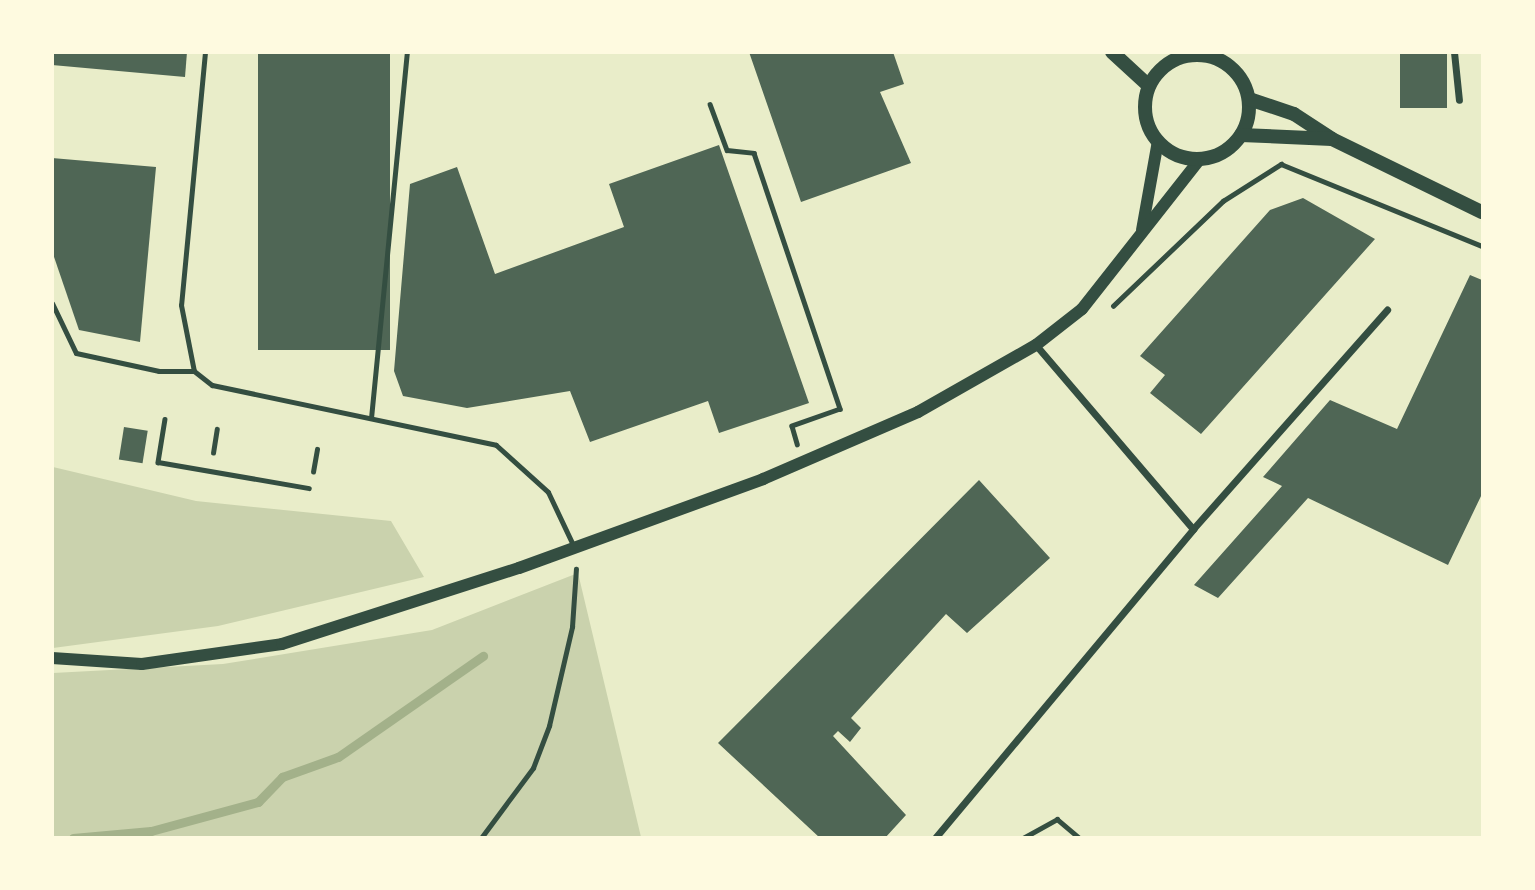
<!DOCTYPE html>
<html>
<head>
<meta charset="utf-8">
<style>
  body { margin:0 }
  #map { position:relative; width:1535px; height:890px; overflow:hidden; background:#e9edc9; font-family:Inter,sans-serif }
  div>[style] { position:absolute }
  .green>* { inset:0; background:#cad2ad }
  .stream>* { height:9px; margin:-4.5px; padding:0 4.5px; transform-origin:4.5px; border-radius:4.5px; background:#a3b18a }
  .building>* { inset:0; background:#4f6655; transform-origin:0 0 }
  .path>* { height:4.5px; margin:-2.25px; padding:0 2.25px; transform-origin:2.25px; border-radius:2.25px; background:#344e41 }
  .service>* { height:5px; margin:-2.5px; padding:0 2.5px; transform-origin:2.5px; border-radius:2.5px; background:#344e41 }
  .minor>* { height:7px; margin:-3.5px; padding:0 3.5px; transform-origin:3.5px; border-radius:3.5px; background:#344e41 }
  .tertiary>* { height:12px; margin:-6px; padding:0 6px; transform-origin:6px; border-radius:6px; background:#344e41 }
  .secondary>* { height:14px; margin:-7px; padding:0 7px; transform-origin:7px; border-radius:7px; background:#344e41 }
  .secondary>.ring { margin:-7px; padding:0; box-sizing:content-box; background:none; border:14px solid #344e41; border-radius:50% }
  span { translate:-50% -50%; white-space:nowrap; text-align:center; line-height:1.15; -webkit-text-stroke:7px #fefae0; paint-order:stroke }
  .frame { position:absolute; inset:0; border:54px solid #fefae0; pointer-events:none }
</style>
</head>
<body>
<div id="map">
  <div class="green">
    <i style="clip-path:polygon(53px 467px,196px 501px,391px 521px,424px 577px,218px 626px,53px 648px)"></i>
    <i style="clip-path:polygon(578px 573px,641px 837px,53px 838px,53px 673px,223px 664px,432px 630px)"></i>
  </div>
  <div class="stream">
    <i style="left:73px;top:838px;width:78px;rotate:-5.1deg"></i>
    <i style="left:151px;top:831px;width:111px;rotate:-15.2deg"></i>
    <i style="left:258px;top:802px;width:35px;rotate:-46deg"></i>
    <i style="left:282px;top:777px;width:59px;rotate:-19.7deg"></i>
    <i style="left:338px;top:757px;width:177px;rotate:-34.9deg"></i>
  </div>
  <div class="building">
    <i style="clip-path:polygon(52px 52px,187px 52px,185px 77px,52px 65px)"></i>
    <i style="left:258px;top:52px;width:132px;height:298px"></i>
    <i style="clip-path:polygon(749px 52px,893px 52px,904px 84px,880px 92px,911px 163px,801px 202px)"></i>
    <i style="left:1400px;top:52px;width:47px;height:56px"></i>
    <i style="clip-path:polygon(719px 145px,809px 403px,719px 433px,708px 401px,590px 442px,570px 391px,467px 408px,403px 396px,394px 371px,410px 184px,457px 167px,495px 274px,624px 227px,609px 184px)"></i>
    <i style="clip-path:polygon(52px 158px,156px 167px,140px 342px,79px 330px,52px 251px)"></i>
    <i style="clip-path:polygon(1303px 198px,1375px 239px,1201px 434px,1150px 393px,1165px 375px,1140px 356px,1270px 210px)"></i>
    <i style="clip-path:polygon(1470px 275px,1482px 280px,1482px 494px,1448px 565px,1308px 498px,1218px 598px,1194px 585px,1282px 486px,1263px 477px,1330px 400px,1397px 429px)"></i>
    <i style="left:124px;top:427px;width:24px;height:33px;rotate:9deg"></i>
    <i style="clip-path:polygon(979px 480px,1050px 558px,967px 633px,946px 614px,851px 718px,861px 728px,850px 742px,838px 731px,833px 736px,906px 815px,885px 838px,820px 838px,718px 743px)"></i>
  </div>
  <div class="path">
    <i style="left:710px;top:104px;width:49px;rotate:69.7deg"></i>
    <i style="left:727px;top:150px;width:27px;rotate:6deg"></i>
    <i style="left:754px;top:153px;width:270px;rotate:71.4deg"></i>
    <i style="left:840px;top:409px;width:51px;rotate:160.5deg"></i>
    <i style="left:792px;top:426px;width:19px;rotate:74deg"></i>
    <i style="left:1113px;top:306px;width:152px;rotate:-43.7deg"></i>
    <i style="left:1223px;top:201px;width:69px;rotate:-32.5deg"></i>
    <i style="left:1281px;top:164px;width:217px;rotate:22.2deg"></i>
    <i style="left:165px;top:419px;width:44px;rotate:99.2deg"></i>
    <i style="left:158px;top:462px;width:153px;rotate:9.8deg"></i>
    <i style="left:213px;top:453px;width:24px;rotate:-81deg"></i>
    <i style="left:313px;top:472px;width:23px;rotate:-80deg"></i>
    <i style="left:481px;top:838px;width:87px;rotate:-53.4deg"></i>
    <i style="left:533px;top:768px;width:45px;rotate:-69.1deg"></i>
    <i style="left:549px;top:726px;width:102px;rotate:-76.9deg"></i>
    <i style="left:572px;top:627px;width:58px;rotate:-86.1deg"></i>
    <i style="left:1023px;top:838px;width:39px;rotate:-29deg"></i>
    <i style="left:1057px;top:819px;width:30px;rotate:40deg"></i>
  </div>
  <div class="service">
    <i style="left:205px;top:52px;width:254px;rotate:95.4deg"></i>
    <i style="left:181px;top:305px;width:67px;rotate:78.9deg"></i>
    <i style="left:194px;top:371px;width:23px;rotate:38deg"></i>
    <i style="left:212px;top:385px;width:290px;rotate:11.9deg"></i>
    <i style="left:496px;top:445px;width:70px;rotate:42.1deg"></i>
    <i style="left:548px;top:492px;width:61px;rotate:64.7deg"></i>
    <i style="left:52px;top:303px;width:55px;rotate:64.4deg"></i>
    <i style="left:76px;top:353px;width:85px;rotate:12.2deg"></i>
    <i style="left:159px;top:371px;width:35px"></i>
    <i style="left:371px;top:418px;width:368px;rotate:-84.4deg"></i>
  </div>
  <div class="minor">
    <i style="left:1454px;top:52px;width:48px;rotate:84.1deg"></i>
    <i style="left:1193px;top:529px;width:293px;rotate:-48.5deg"></i>
    <i style="left:935px;top:838px;width:403px;rotate:-50.1deg"></i>
    <i style="left:1193px;top:529px;width:242px;rotate:-130.5deg"></i>
  </div>
  <div class="tertiary">
    <i style="left:1142px;top:230px;width:90px;rotate:-79.8deg"></i>
    <i style="left:52px;top:658px;width:90px;rotate:3.8deg"></i>
    <i style="left:142px;top:664px;width:141px;rotate:-8.1deg"></i>
    <i style="left:282px;top:644px;width:249px;rotate:-17.8deg"></i>
    <i style="left:519px;top:568px;width:260px;rotate:-20deg"></i>
    <i style="left:763px;top:479px;width:169px;rotate:-23.4deg"></i>
    <i style="left:918px;top:412px;width:136px;rotate:-29.6deg"></i>
    <i style="left:1036px;top:345px;width:58px;rotate:-38deg"></i>
    <i style="left:1082px;top:309px;width:191px;rotate:-51.8deg"></i>
  </div>
  <div class="secondary">
    <i style="left:1112px;top:52px;width:50px;rotate:42.6deg"></i>
    <i class="ring" style="left:1145px;top:55px;width:90px;height:90px"></i>
    <i style="left:1249px;top:99px;width:47px;rotate:18.4deg"></i>
    <i style="left:1294px;top:114px;width:45px;rotate:33.3deg"></i>
    <i style="left:1332px;top:139px;width:167px;rotate:26deg"></i>
    <i style="left:1241px;top:135px;width:91px;rotate:2.5deg"></i>
  </div>
  <div class="frame"></div>
</div>
</body>
</html>
